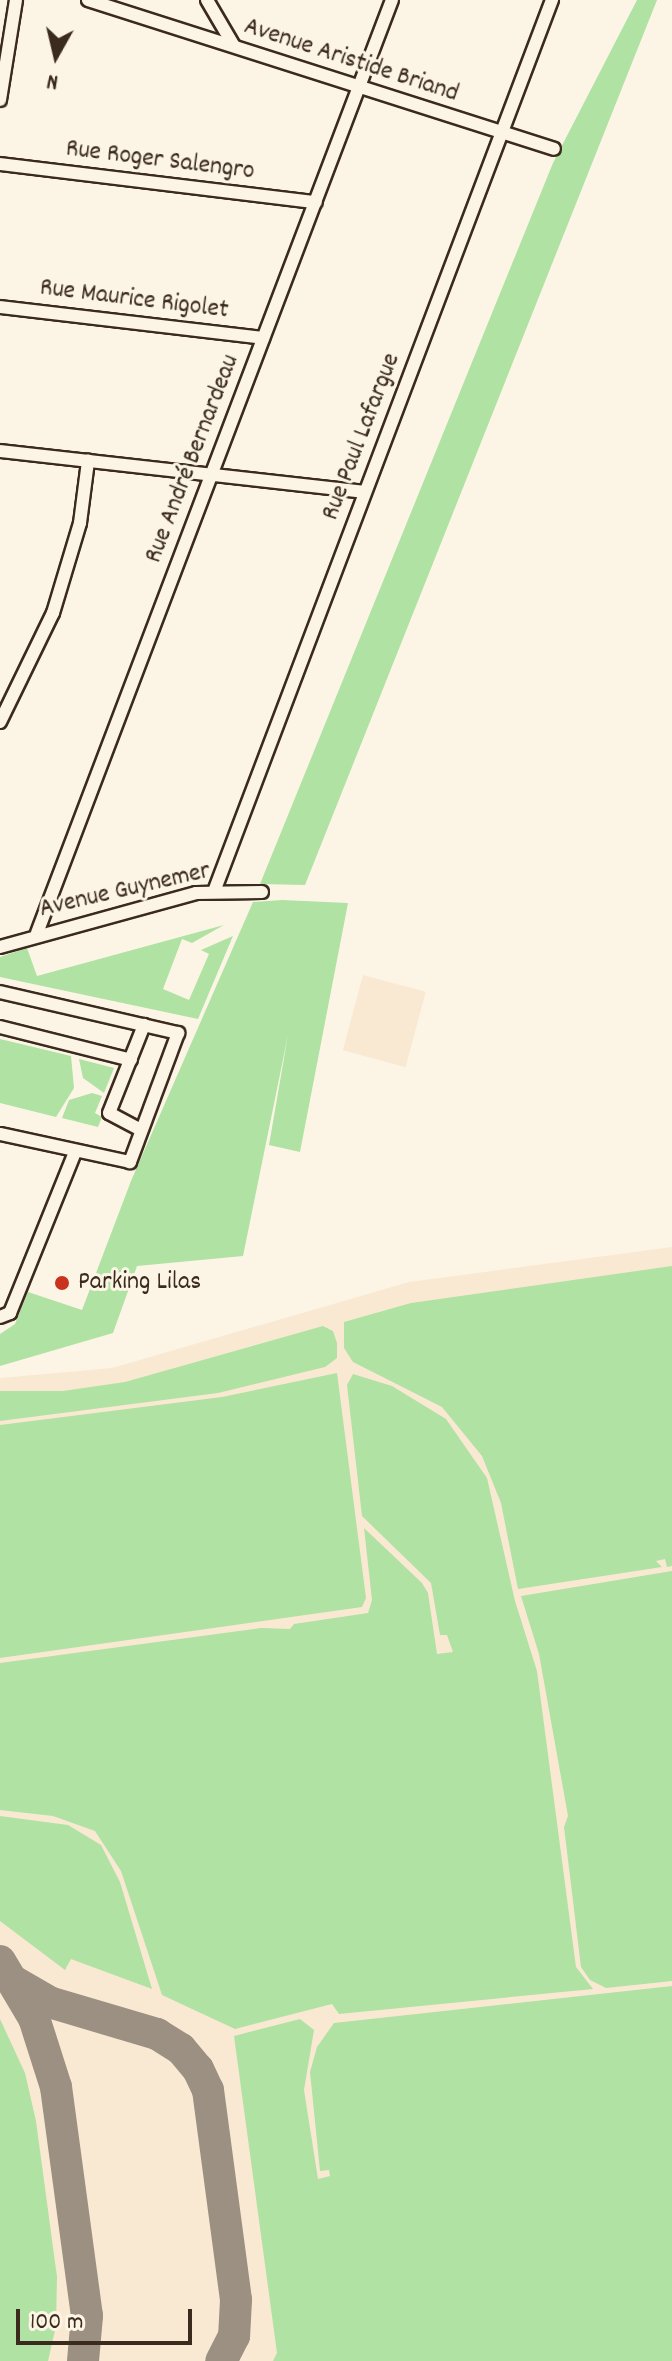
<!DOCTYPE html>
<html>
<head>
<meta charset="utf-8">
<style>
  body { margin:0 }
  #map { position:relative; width:672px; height:2361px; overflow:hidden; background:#fcf5e5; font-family:Dekko,sans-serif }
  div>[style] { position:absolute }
  .built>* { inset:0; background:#fae9d2; transform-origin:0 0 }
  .green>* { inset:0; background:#afe2a3 }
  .taxiway>* { height:32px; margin:-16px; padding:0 16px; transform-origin:16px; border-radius:16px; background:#9c9082 }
  .roads { filter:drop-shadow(2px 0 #3b2a1e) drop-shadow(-2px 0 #3b2a1e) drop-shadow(0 2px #3b2a1e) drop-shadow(0 -2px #3b2a1e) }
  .minor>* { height:12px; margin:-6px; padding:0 6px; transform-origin:6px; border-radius:6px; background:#fcf5e5 }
  .dots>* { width:22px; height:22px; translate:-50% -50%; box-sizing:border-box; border:4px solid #fcf5e5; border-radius:50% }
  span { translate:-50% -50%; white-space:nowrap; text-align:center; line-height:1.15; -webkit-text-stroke:6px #fcf5e5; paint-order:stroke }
  .street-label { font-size:26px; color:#3b2a1e }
  .poi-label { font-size:26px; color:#3b2a1e }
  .left { translate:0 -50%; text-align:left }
  .north { position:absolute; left:16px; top:16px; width:80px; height:80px; -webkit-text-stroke:6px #fcf5e5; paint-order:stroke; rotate:188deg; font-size:22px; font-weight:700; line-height:32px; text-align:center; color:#3b2a1e }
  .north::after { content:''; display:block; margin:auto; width:28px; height:36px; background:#3b2a1e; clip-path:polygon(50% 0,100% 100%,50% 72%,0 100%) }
  .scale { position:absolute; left:16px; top:2309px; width:176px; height:36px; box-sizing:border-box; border:4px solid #3b2a1e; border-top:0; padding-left:10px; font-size:24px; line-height:28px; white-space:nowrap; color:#3b2a1e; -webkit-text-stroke:6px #fcf5e5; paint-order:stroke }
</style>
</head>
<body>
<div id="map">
  <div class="built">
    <i style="left:363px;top:975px;width:65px;height:78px;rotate:15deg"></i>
    <i style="clip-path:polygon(672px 1247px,672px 2361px,0 2361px,0 1378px,112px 1368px,409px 1282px)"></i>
  </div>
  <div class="green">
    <i style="clip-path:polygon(637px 0,657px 0,305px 885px,260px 884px,553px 163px)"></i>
    <i style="clip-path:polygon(282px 900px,348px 903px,300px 1152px,269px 1145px,288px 1035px,243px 1256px,137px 1266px,113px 1333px,0 1366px,0 1334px,15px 1324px,28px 1292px,82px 1310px,131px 1181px,253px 902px)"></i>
    <i style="clip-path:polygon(224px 925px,192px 943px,182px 939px,163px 989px,189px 1000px,209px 954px,201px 950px,233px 936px,198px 1019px,0 977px,0 957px,27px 948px,37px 976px)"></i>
    <i style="clip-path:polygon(0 1039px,71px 1056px,74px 1088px,56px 1117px,0 1103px)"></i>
    <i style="clip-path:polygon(79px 1059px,114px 1068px,104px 1093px,83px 1078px)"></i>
    <i style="clip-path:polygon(92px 1093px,102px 1096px,95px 1113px,102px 1117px,98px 1127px,62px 1118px,69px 1100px)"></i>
    <i style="clip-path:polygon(672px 1266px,672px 1566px,667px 1567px,665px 1559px,656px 1561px,662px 1567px,518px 1589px,501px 1503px,482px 1456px,442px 1407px,353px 1362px,344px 1348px,344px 1322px,411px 1303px)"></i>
    <i style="clip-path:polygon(323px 1326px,333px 1331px,337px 1343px,337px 1358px,325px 1367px,218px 1393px,0 1421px,0 1391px,63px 1391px,125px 1382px)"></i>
    <i style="clip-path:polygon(337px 1373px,366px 1598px,362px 1607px,0 1658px,0 1425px,222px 1397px)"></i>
    <i style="clip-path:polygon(353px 1374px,392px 1386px,446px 1419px,487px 1478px,515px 1601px,537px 1671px,576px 1967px,593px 1989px,339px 2014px,332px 2004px,235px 2029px,162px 1995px,121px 1871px,95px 1831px,53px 1816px,0 1810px,0 1663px,261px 1628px,290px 1629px,294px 1624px,368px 1613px,372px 1600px,364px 1528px,422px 1583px,428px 1593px,437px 1654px,453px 1652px,447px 1635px,440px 1635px,431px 1583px,362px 1516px,347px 1385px)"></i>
    <i style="clip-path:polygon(672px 1571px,672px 1981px,606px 1988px,590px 1980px,581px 1967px,564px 1827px,568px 1816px,539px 1654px,521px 1596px)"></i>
    <i style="clip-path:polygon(0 1816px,68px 1825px,101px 1845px,120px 1882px,152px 1989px,71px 1959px,65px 1970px,0 1921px)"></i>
    <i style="clip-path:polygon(672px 1986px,672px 2361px,273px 2361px,277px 2353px,234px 2036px,300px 2019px,314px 2030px,304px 2090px,318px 2179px,330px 2176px,329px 2170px,320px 2171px,310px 2072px,317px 2047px,334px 2023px)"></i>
    <i style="clip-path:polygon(0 2019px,25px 2073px,36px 2121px,57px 2277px,56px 2326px,48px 2361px,0 2361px)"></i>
  </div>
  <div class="taxiway">
    <i style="left:0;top:1961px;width:66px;rotate:59.2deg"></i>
    <i style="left:34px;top:2018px;width:72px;rotate:72.3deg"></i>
    <i style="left:56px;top:2087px;width:231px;rotate:82.3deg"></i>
    <i style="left:87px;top:2316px;width:45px;rotate:95.1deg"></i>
    <i style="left:15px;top:1982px;width:39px;rotate:30deg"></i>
    <i style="left:49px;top:2002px;width:113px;rotate:16.5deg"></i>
    <i style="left:157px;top:2034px;width:28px;rotate:32deg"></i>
    <i style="left:181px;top:2049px;width:26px;rotate:50deg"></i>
    <i style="left:198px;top:2069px;width:23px;rotate:65deg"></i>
    <i style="left:208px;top:2090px;width:212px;rotate:82.4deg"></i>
    <i style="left:236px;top:2300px;width:36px;rotate:93deg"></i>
    <i style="left:234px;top:2336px;width:28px;rotate:117deg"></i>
  </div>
  <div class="roads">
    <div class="minor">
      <i style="left:88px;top:0;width:489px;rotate:17.7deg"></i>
      <i style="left:207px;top:0;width:53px;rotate:59.6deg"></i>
      <i style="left:0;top:100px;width:101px;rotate:-80.9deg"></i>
      <i style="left:0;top:164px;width:318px;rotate:6.9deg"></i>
      <i style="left:0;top:307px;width:265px;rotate:6.7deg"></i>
      <i style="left:0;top:451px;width:366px;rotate:6.4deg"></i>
      <i style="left:0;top:722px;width:121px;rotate:-64.1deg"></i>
      <i style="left:53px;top:613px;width:94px;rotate:-73.3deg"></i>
      <i style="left:80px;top:523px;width:63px;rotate:-82.6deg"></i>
      <i style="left:215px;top:889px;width:951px;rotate:-69.24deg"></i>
      <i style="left:37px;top:933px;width:998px;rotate:-69.17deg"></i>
      <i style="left:0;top:947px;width:203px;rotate:-15.4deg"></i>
      <i style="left:196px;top:893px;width:66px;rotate:-0.9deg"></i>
      <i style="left:0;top:992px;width:183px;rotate:13deg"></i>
      <i style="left:178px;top:1033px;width:138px;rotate:110.4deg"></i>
      <i style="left:130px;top:1162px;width:133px;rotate:-167.8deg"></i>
      <i style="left:0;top:1027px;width:135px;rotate:14.1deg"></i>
      <i style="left:141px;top:1130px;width:36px;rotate:-152deg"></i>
      <i style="left:109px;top:1113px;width:95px;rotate:-68.3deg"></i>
      <i style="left:0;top:1317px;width:11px;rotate:-22deg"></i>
      <i style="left:10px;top:1313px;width:174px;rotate:-68deg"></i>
    </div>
  </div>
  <div class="dots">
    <i style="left:62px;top:1283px;background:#c8321e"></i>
  </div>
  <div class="street-label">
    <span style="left:351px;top:61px;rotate:18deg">Avenue Aristide Briand</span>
    <span style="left:160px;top:161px;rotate:7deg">Rue Roger Salengro</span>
    <span style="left:134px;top:300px;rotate:7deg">Rue Maurice Rigolet</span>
    <span style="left:362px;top:437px;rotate:-69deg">Rue Paul Lafargue</span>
    <span style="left:193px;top:459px;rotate:-69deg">Rue André Bernardeau</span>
    <span style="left:125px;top:891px;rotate:-13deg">Avenue Guynemer</span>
  </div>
  <div class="poi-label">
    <span class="left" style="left:78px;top:1283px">Parking Lilas</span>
  </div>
  <div class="north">N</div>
  <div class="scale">100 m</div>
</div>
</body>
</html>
